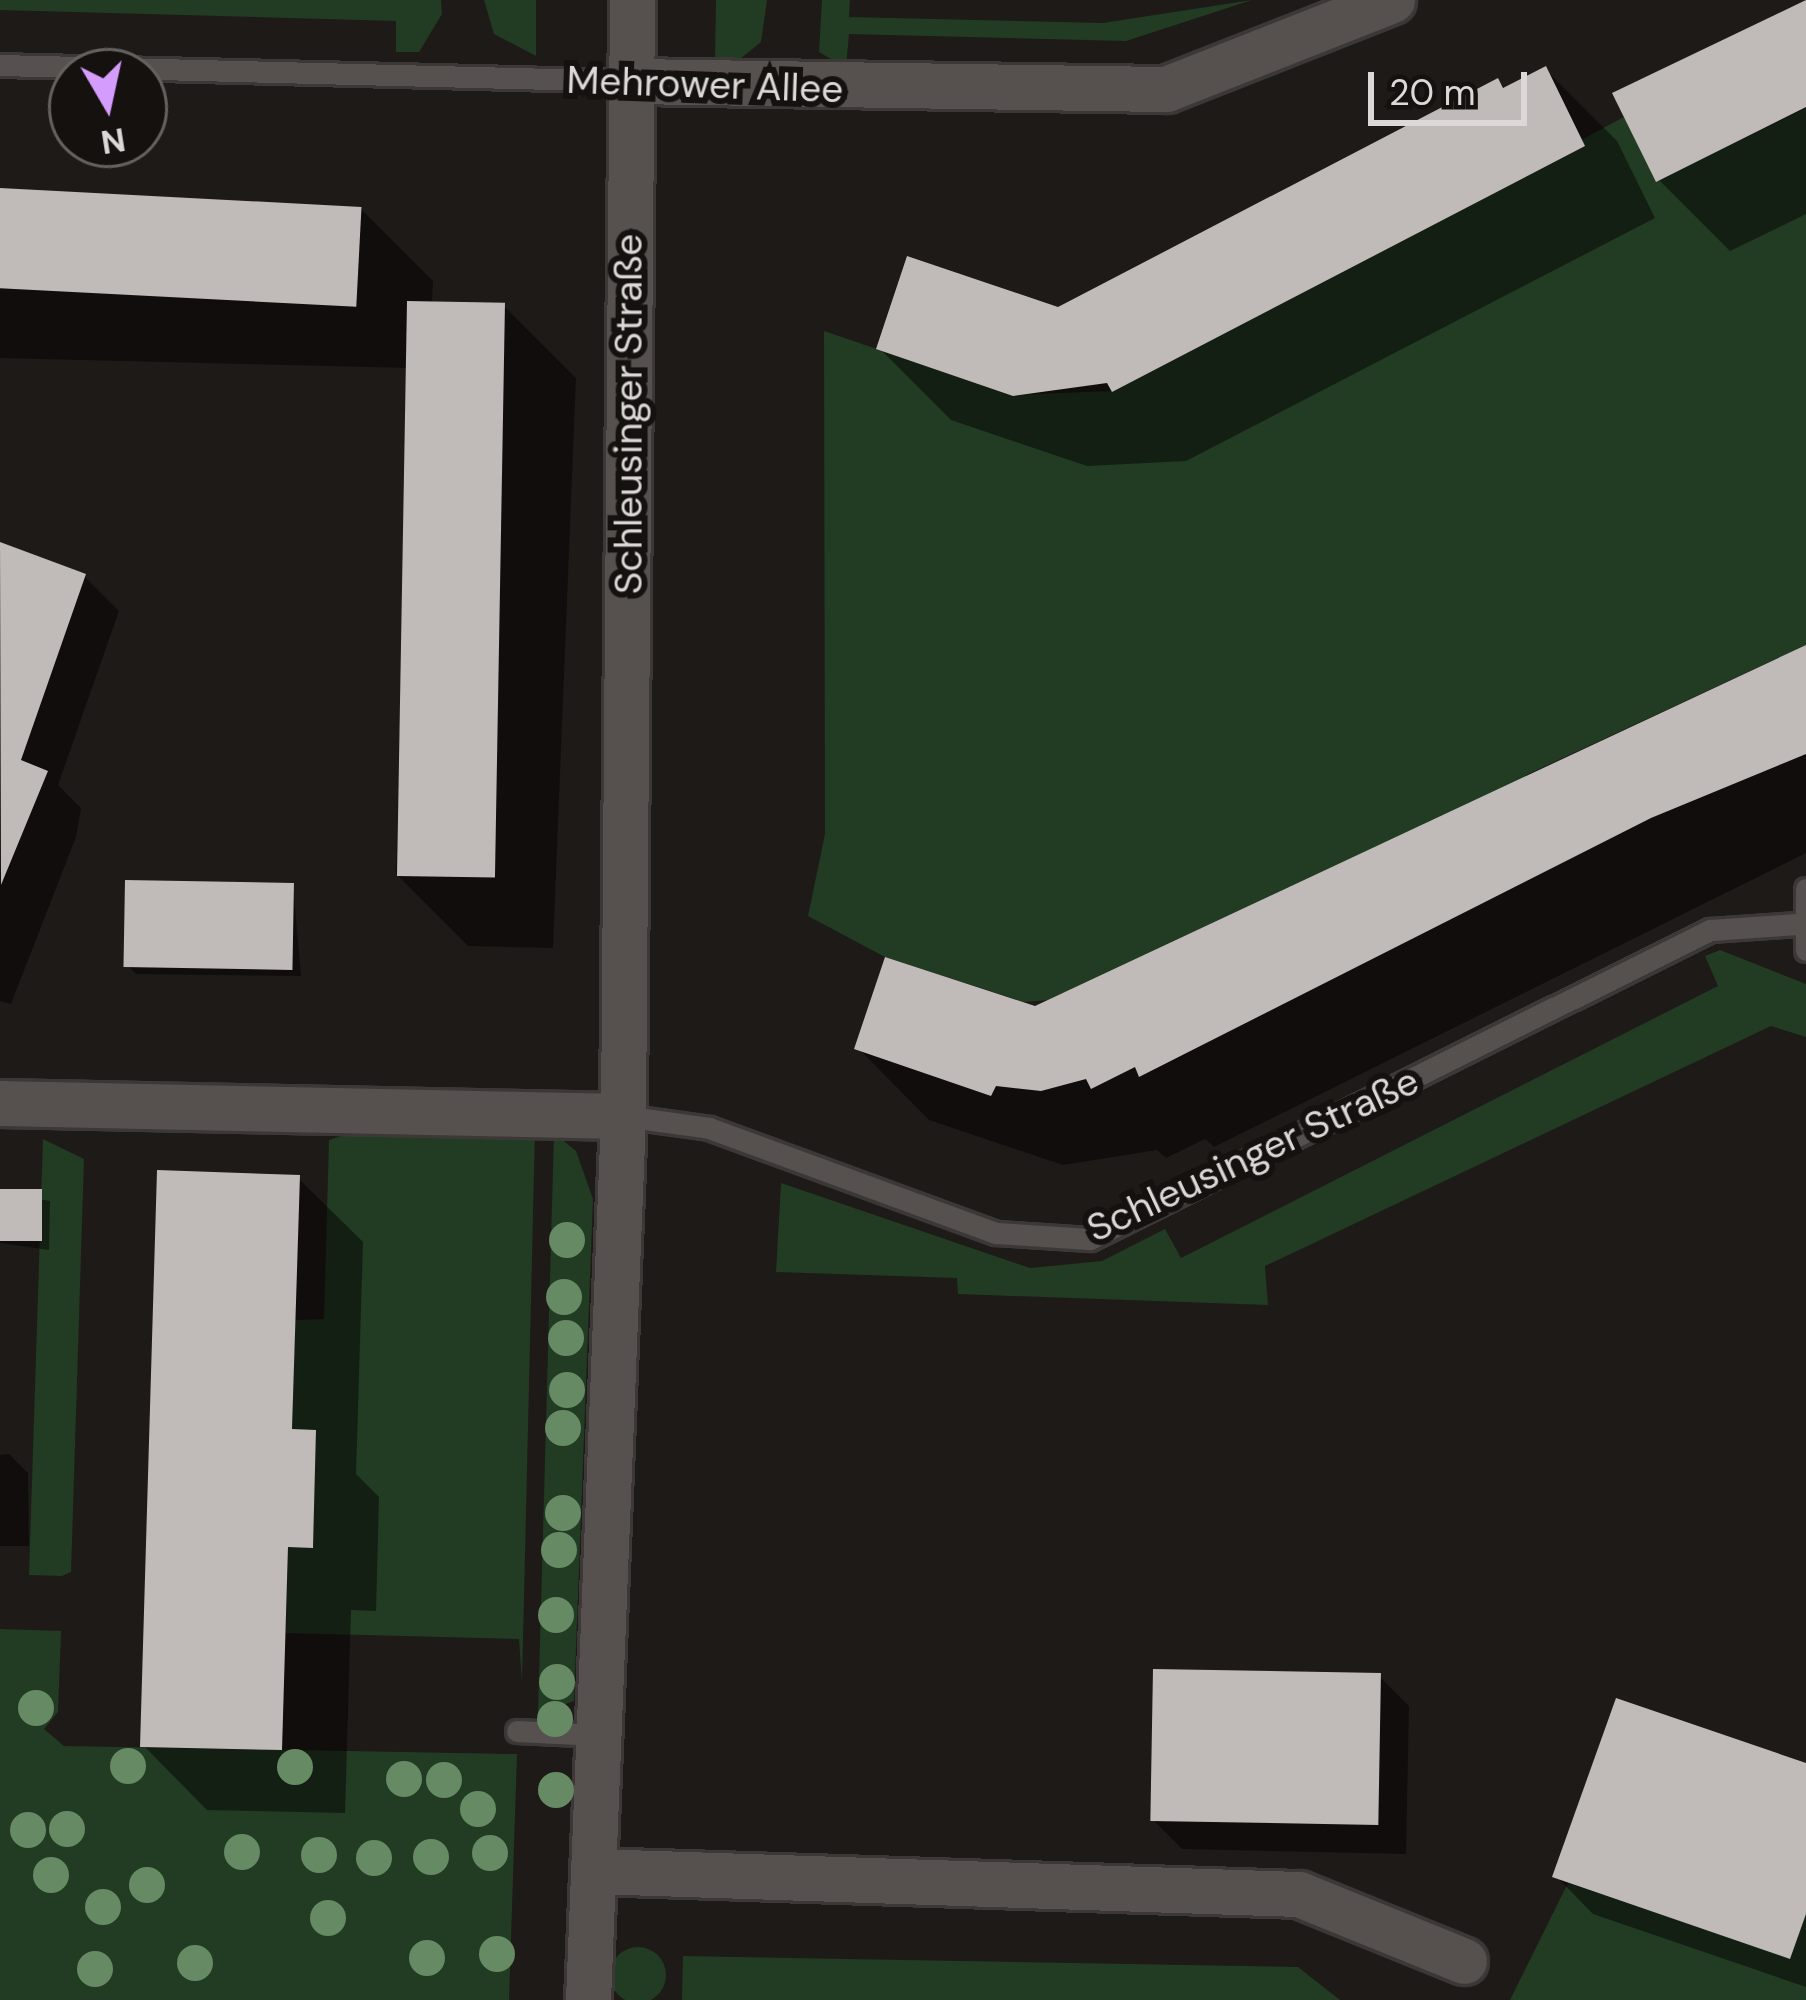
<!DOCTYPE html>
<html>
<head>
<meta charset="utf-8">
<style>
  body { margin:0 }
  #map { position:relative; width:1806px; height:2000px; overflow:hidden; background:#1e1a18; font-family:"DM Sans",sans-serif }
  div>[style] { position:absolute }
  .green>* { inset:0; background:#223b23 }
  .round { border-radius:50% }
  .shadow>* { inset:0; background:#0007 }
  .building>* { inset:0; background:#c0bab8; transform-origin:0 0 }
  .roads { filter:drop-shadow(3px 0 #3b3837) drop-shadow(-3px 0 #3b3837) drop-shadow(0 3px #3b3837) drop-shadow(0 -3px #3b3837) }
  .lane>* { height:21px; margin:-10.5px; padding:0 10.5px; transform-origin:10.5px; border-radius:10.5px; background:#56514f }
  .street>* { height:45px; margin:-22.5px; padding:0 22.5px; transform-origin:22.5px; border-radius:22.5px; background:#56514f }
  .trees>* { width:36px; height:36px; margin:-18px; border-radius:50%; background:#668a64 }
  span { translate:-50% -50%; white-space:nowrap; text-align:center; line-height:1.15; -webkit-text-stroke:12px #15110f; paint-order:stroke }
  .street-label { font-size:39px; color:#dbd8d7 }
  .north { position:absolute; left:48px; top:48px; width:120px; height:120px; box-sizing:border-box; background:#15110f; border:3px solid #64615f; border-radius:50%; rotate:171deg; font-size:33px; font-weight:700; line-height:48px; text-align:center; color:#dbd8d7 }
  .north::after { content:''; display:block; margin:auto; width:42px; height:54px; background:#d39cfd; clip-path:polygon(50% 0,100% 100%,50% 72%,0 100%) }
  .scale { position:absolute; left:1368px; top:72px; width:159px; height:54px; box-sizing:border-box; border:6px solid #dbd8d7; border-top:0; padding-left:15px; font-size:36px; line-height:42px; white-space:nowrap; color:#dbd8d7; -webkit-text-stroke:9px #15110f; paint-order:stroke }
</style>
</head>
<body>
<div id="map">
  <div class="green">
    <i style="clip-path:polygon(0 0,441px 0,442px 14px,419px 52px,396px 52px,396px 21px,0 10px)"></i>
    <i style="clip-path:polygon(484px 0,536px 0,536px 56px,494px 34px)"></i>
    <i style="clip-path:polygon(716px 0,767px 0,761px 42px,740px 59px,715px 59px)"></i>
    <i style="clip-path:polygon(822px 0,850px 0,849px 17px,1103px 23px,1252px 0,1126px 41px,849px 34px,846px 68px,819px 52px)"></i>
    <i style="clip-path:polygon(1806px 108px,1806px 645px,1526px 775px,1529px 784px,1048px 1000px,1024px 1002px,885px 957px,808px 916px,825px 834px,824px 331px,1012px 395px,1112px 391px,1624px 117px,1657px 181px)"></i>
    <i style="clip-path:polygon(1720px 950px,1806px 984px,1806px 1037px,1771px 1026px,1265px 1266px,1268px 1305px,958px 1294px,957px 1278px,776px 1272px,781px 1183px,1030px 1268px,1102px 1261px,1165px 1229px,1181px 1258px,1718px 986px,1705px 956px)"></i>
    <i style="clip-path:polygon(370px 1127px,535px 1130px,522px 1682px,519px 1639px,286px 1633px,288px 1547px,313px 1547px,316px 1431px,292px 1429px,295px 1320px,324px 1319px,329px 1140px)"></i>
    <i style="clip-path:polygon(554px 1133px,576px 1151px,593px 1199px,574px 1701px,538px 1714px)"></i>
    <i style="clip-path:polygon(43px 1139px,84px 1159px,71px 1572px,62px 1576px,29px 1575px)"></i>
    <i style="clip-path:polygon(0 1629px,61px 1631px,58px 1712px,44px 1729px,64px 1746px,517px 1754px,509px 2000px,0 2000px)"></i>
    <i style="clip-path:polygon(1568px 1883px,1790px 1958px,1806px 1914px,1806px 2000px,1510px 2000px)"></i>
    <i class="round" style="left:610px;top:1947px;width:56px;height:56px"></i>
    <i style="clip-path:polygon(683px 1956px,1298px 1967px,1340px 2000px,682px 2000px)"></i>
  </div>
  <div class="shadow">
    <i style="clip-path:polygon(1806px 1px,1806px 214px,1730px 251px,1659px 180px)"></i>
    <i style="clip-path:polygon(1545px 69px,1617px 141px,1655px 218px,1186px 461px,1087px 466px,951px 420px,879px 348px,1059px 310px,1498px 81px,1506px 89px)"></i>
    <i style="clip-path:polygon(0 191px,361px 209px,433px 281px,432px 304px,504px 306px,576px 378px,553px 948px,468px 946px,396px 874px,409px 368px,0 358px)"></i>
    <i style="clip-path:polygon(0 546px,84px 576px,119px 611px,58px 785px,81px 808px,76px 837px,11px 1004px,0 1001px)"></i>
    <i style="clip-path:polygon(1806px 648px,1806px 853px,1214px 1147px,1205px 1139px,1166px 1158px,1157px 1150px,1063px 1165px,929px 1120px,858px 1048px,1035px 1009px)"></i>
    <i style="clip-path:polygon(293px 885px,301px 976px,136px 974px,127px 965px)"></i>
    <i style="clip-path:polygon(298px 1178px,363px 1242px,356px 1474px,379px 1497px,376px 1611px,351px 1610px,345px 1813px,207px 1810px,143px 1745px)"></i>
    <i style="clip-path:polygon(0 1192px,50px 1201px,49px 1250px,0 1243px)"></i>
    <i style="clip-path:polygon(9px 1454px,28px 1473px,29px 1546px,0 1546px,0 1455px)"></i>
    <i style="clip-path:polygon(1380px 1677px,1409px 1706px,1406px 1854px,1182px 1849px,1153px 1820px)"></i>
    <i style="clip-path:polygon(1806px 1766px,1806px 1987px,1593px 1914px,1556px 1876px)"></i>
  </div>
  <div class="building">
    <i style="clip-path:polygon(1806px 0,1806px 107px,1656px 182px,1612px 93px)"></i>
    <i style="clip-path:polygon(1546px 66px,1585px 146px,1112px 392px,1107px 383px,1013px 396px,876px 349px,907px 256px,1058px 307px,1498px 78px,1503px 88px)"></i>
    <i style="left:0;top:188px;width:362px;height:100px;rotate:3deg"></i>
    <i style="left:407px;top:301px;width:98px;height:575px;rotate:1deg"></i>
    <i style="clip-path:polygon(0 542px,86px 574px,21px 760px,48px 771px,1px 885px)"></i>
    <i style="clip-path:polygon(1806px 645px,1806px 754px,1651px 818px,1139px 1077px,1135px 1067px,1091px 1089px,1086px 1079px,1041px 1091px,996px 1086px,991px 1096px,854px 1049px,885px 957px,1035px 1006px)"></i>
    <i style="left:125px;top:880px;width:169px;height:87px;rotate:1deg"></i>
    <i style="clip-path:polygon(157px 1170px,300px 1175px,292px 1429px,316px 1430px,313px 1548px,288px 1547px,282px 1750px,140px 1747px)"></i>
    <i style="left:0;top:1189px;width:42px;height:52px"></i>
    <i style="left:1153px;top:1669px;width:228px;height:152px;rotate:1deg"></i>
    <i style="clip-path:polygon(1616px 1698px,1806px 1763px,1806px 1914px,1790px 1959px,1552px 1877px)"></i>
  </div>
  <div class="roads">
    <div class="lane">
      <i style="left:0;top:65px;width:630px;rotate:1.45deg"></i>
      <i style="left:1806px;top:889px;width:61px;rotate:90deg"></i>
      <i style="left:623px;top:1116px;width:87px;rotate:7.9deg"></i>
      <i style="left:709px;top:1128px;width:306px;rotate:20.1deg"></i>
      <i style="left:996px;top:1233px;width:94px;rotate:3.7deg"></i>
      <i style="left:1090px;top:1239px;width:693px;rotate:-26.49deg"></i>
      <i style="left:1710px;top:930px;width:88px;rotate:-3.9deg"></i>
      <i style="left:517px;top:1731px;width:81px;rotate:2.8deg"></i>
    </div>
    <div class="street">
      <i style="left:630px;top:81px;width:536px;rotate:0.86deg"></i>
      <i style="left:1166px;top:89px;width:243px;rotate:-21.5deg"></i>
      <i style="left:0;top:1103px;width:623px;rotate:1.2deg"></i>
      <i style="left:594px;top:1871px;width:705px;rotate:1.87deg"></i>
      <i style="left:1299px;top:1894px;width:178px;rotate:22.1deg"></i>
      <i style="left:588px;top:2000px;width:885px;rotate:-87.73deg"></i>
      <i style="left:623px;top:1116px;width:1116px;rotate:-89.54deg"></i>
    </div>
  </div>
  <div class="trees">
    <i style="left:567px;top:1240px"></i>
    <i style="left:564px;top:1297px"></i>
    <i style="left:566px;top:1338px"></i>
    <i style="left:567px;top:1390px"></i>
    <i style="left:563px;top:1428px"></i>
    <i style="left:563px;top:1513px"></i>
    <i style="left:559px;top:1550px"></i>
    <i style="left:556px;top:1615px"></i>
    <i style="left:557px;top:1682px"></i>
    <i style="left:36px;top:1708px"></i>
    <i style="left:555px;top:1719px"></i>
    <i style="left:128px;top:1766px"></i>
    <i style="left:295px;top:1767px"></i>
    <i style="left:404px;top:1779px"></i>
    <i style="left:444px;top:1780px"></i>
    <i style="left:556px;top:1790px"></i>
    <i style="left:478px;top:1809px"></i>
    <i style="left:67px;top:1829px"></i>
    <i style="left:28px;top:1830px"></i>
    <i style="left:242px;top:1852px"></i>
    <i style="left:490px;top:1853px"></i>
    <i style="left:319px;top:1855px"></i>
    <i style="left:431px;top:1857px"></i>
    <i style="left:374px;top:1858px"></i>
    <i style="left:51px;top:1875px"></i>
    <i style="left:147px;top:1885px"></i>
    <i style="left:103px;top:1907px"></i>
    <i style="left:328px;top:1918px"></i>
    <i style="left:497px;top:1954px"></i>
    <i style="left:427px;top:1958px"></i>
    <i style="left:195px;top:1963px"></i>
    <i style="left:95px;top:1969px"></i>
  </div>
  <div class="street-label">
    <span style="left:705px;top:85px;rotate:2deg">Mehrower Allee</span>
    <span style="left:629px;top:414px;rotate:-90deg">Schleusinger Straße</span>
    <span style="left:1253px;top:1155px;rotate:-25deg">Schleusinger Straße</span>
  </div>
  <div class="north">N</div>
  <div class="scale">20 m</div>
</div>
</body>
</html>
